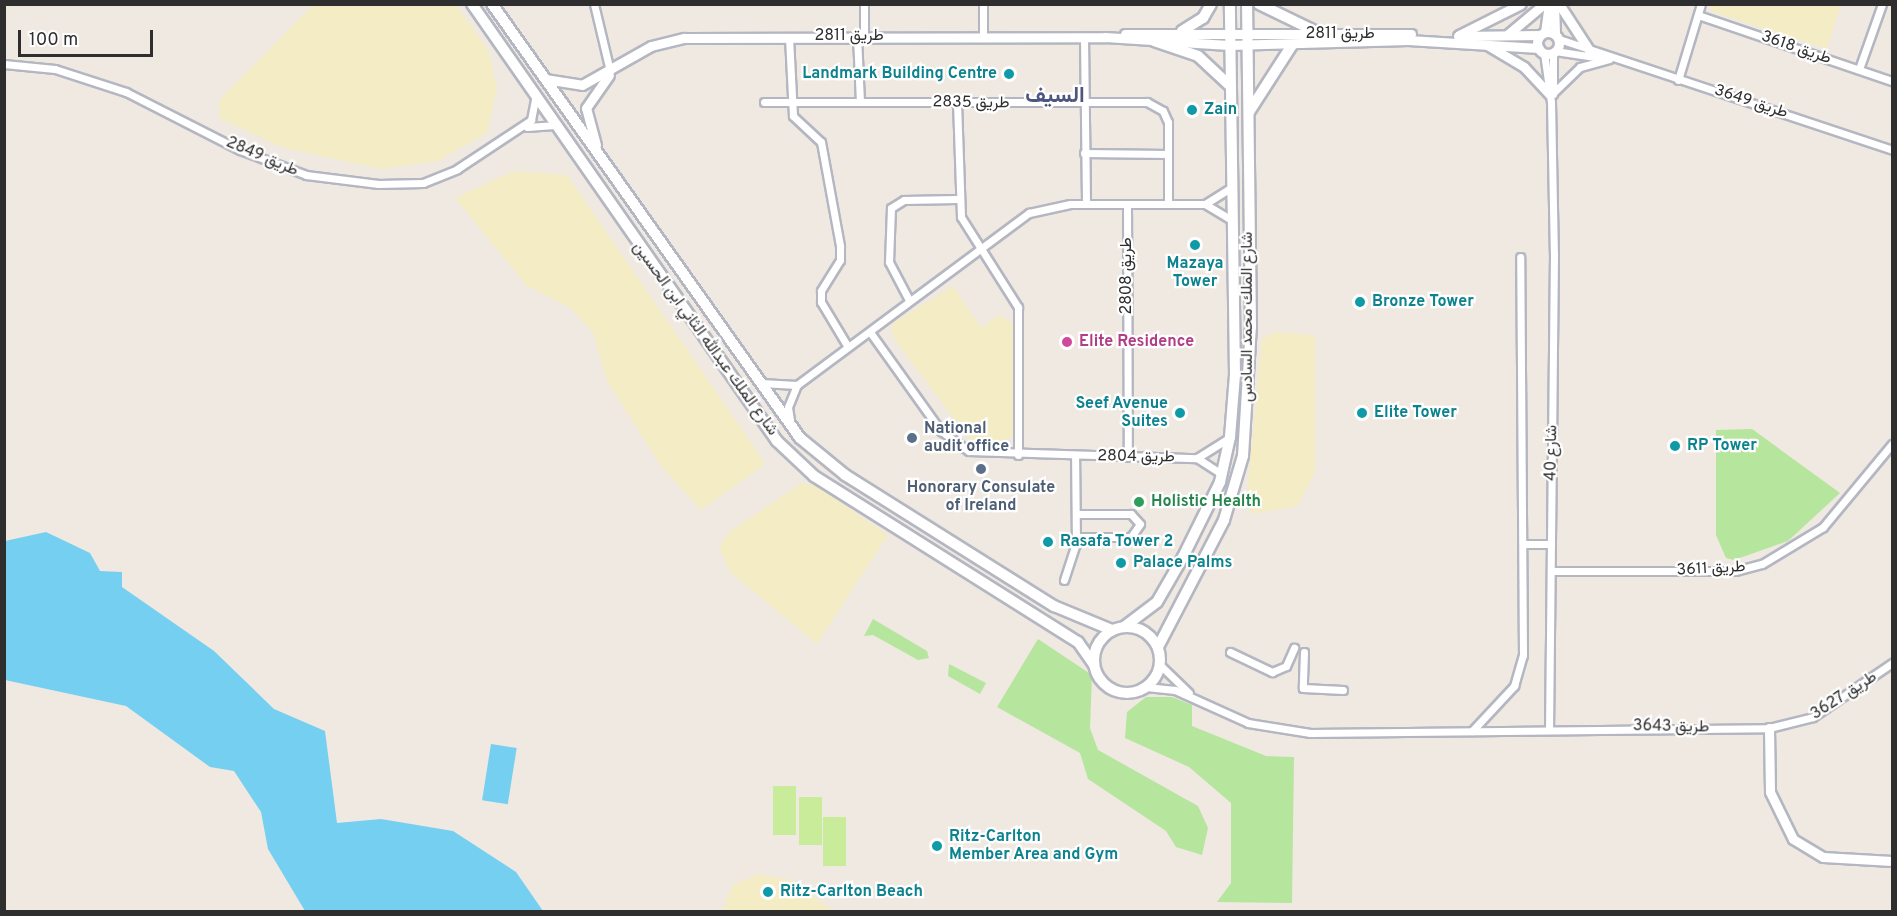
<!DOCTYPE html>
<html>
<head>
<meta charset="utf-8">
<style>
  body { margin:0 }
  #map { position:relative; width:1897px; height:916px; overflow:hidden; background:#efe9e1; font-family:Overpass,Vazirmatn,sans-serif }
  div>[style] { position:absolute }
  .green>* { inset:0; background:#b6e59e }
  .sand>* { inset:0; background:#f3ecc5 }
  .pitch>* { inset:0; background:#c9ec9a; transform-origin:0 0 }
  .water>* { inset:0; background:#75cff0; transform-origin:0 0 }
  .roads { filter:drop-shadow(2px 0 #b4b7c1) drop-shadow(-2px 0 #b4b7c1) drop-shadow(0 2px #b4b7c1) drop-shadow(0 -2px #b4b7c1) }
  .minor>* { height:7px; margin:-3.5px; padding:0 3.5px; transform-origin:3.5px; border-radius:3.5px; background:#fff }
  .tertiary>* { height:9px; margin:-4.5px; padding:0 4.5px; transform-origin:4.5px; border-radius:4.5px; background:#fff }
  .tertiary>.ring { margin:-4.5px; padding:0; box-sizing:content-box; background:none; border:9px solid #fff; border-radius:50% }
  .secondary>* { height:10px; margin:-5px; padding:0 5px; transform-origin:5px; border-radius:5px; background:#fff }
  .secondary>.ring { margin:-5px; padding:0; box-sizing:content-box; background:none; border:10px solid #fff; border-radius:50% }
  .dots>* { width:16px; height:16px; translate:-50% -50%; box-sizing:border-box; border:3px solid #fff; border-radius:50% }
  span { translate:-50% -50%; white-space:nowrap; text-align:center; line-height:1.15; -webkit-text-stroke:4.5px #fff; paint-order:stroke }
  .street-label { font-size:16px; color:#2e2e2e }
  .culture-label { font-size:16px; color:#0d838f; font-weight:700 }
  .right { translate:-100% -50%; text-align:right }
  .left { translate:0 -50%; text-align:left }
  .hotel-label { font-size:16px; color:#b23c85; font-weight:700 }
  .service-label { font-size:16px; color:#4e5e75; font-weight:700 }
  .leisure-label { font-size:16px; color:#27864d; font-weight:700 }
  .district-label { font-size:22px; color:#4d5680; font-weight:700 }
  .frame { position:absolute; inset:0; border:6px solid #2e2e2e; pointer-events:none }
  .scale { position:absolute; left:18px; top:30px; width:135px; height:27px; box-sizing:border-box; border:3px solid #2e2e2e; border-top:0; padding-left:8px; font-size:18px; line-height:21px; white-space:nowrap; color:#2e2e2e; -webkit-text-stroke:4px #fff; paint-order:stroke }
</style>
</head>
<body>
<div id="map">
  <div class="green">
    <i style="clip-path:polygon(1752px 429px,1840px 493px,1788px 541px,1734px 560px,1726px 558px,1716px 535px,1716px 430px)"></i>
    <i style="clip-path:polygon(873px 619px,927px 651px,929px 658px,918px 660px,873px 635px,864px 636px)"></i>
    <i style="clip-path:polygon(1038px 639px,1092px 675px,1090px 728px,1098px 750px,1198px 806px,1208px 828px,1202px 855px,1176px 847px,1166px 831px,1088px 779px,1080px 753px,997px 707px)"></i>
    <i style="clip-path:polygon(949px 664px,986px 683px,980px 694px,948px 676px)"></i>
    <i style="clip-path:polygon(1146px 697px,1172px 697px,1192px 705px,1192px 726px,1266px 756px,1294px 757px,1292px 903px,1217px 902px,1231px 883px,1231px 803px,1189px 767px,1125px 738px,1127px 712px)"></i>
  </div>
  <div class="sand">
    <i style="clip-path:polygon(313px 5px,456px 5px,488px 50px,497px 88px,487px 133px,438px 161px,381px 169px,284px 148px,220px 119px,219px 100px)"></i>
    <i style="clip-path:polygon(1712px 5px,1841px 4px,1841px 5px,1827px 49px,1710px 11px)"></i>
    <i style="clip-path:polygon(513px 171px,567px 175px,763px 460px,763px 466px,701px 510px,661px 466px,607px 381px,593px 333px,571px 308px,527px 286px,455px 198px)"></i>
    <i style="clip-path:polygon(953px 286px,981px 328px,999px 315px,1013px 324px,1014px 436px,999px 443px,969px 439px,892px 336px,892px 324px)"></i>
    <i style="clip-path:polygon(1274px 332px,1315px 335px,1315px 472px,1298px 506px,1251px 514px,1247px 494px,1262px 340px)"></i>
    <i style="clip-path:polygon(802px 483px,816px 486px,888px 535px,817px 644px,730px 572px,719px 548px,729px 532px)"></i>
    <i style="clip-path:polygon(758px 874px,791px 880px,834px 911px,722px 911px,733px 885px)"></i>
  </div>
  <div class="pitch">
    <i style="left:773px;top:786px;width:23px;height:49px"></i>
    <i style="left:799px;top:797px;width:23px;height:48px"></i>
    <i style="left:823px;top:817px;width:23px;height:49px"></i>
  </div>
  <div class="water">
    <i style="clip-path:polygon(46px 532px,90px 553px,100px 571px,122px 572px,122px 587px,214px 651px,274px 709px,325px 731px,337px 823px,381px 819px,453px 831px,516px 872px,543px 911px,305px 911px,268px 849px,261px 812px,234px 771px,210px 767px,126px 706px,5px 680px,5px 541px)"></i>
    <i style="left:491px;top:744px;width:26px;height:57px;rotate:9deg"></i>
  </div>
  <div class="roads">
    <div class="minor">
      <i style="left:594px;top:4px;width:69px;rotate:76.6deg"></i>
      <i style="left:864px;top:4px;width:32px;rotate:90deg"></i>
      <i style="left:1698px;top:15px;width:205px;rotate:18.8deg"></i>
      <i style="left:857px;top:36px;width:66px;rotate:87.4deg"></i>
      <i style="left:983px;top:36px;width:32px;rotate:-90deg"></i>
      <i style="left:789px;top:37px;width:79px;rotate:87.1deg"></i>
      <i style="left:793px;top:116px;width:38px;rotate:43deg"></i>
      <i style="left:821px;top:142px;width:106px;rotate:79.6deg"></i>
      <i style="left:840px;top:246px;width:14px;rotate:90deg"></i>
      <i style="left:840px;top:260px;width:36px;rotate:122deg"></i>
      <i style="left:821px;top:291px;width:11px;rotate:90deg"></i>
      <i style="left:821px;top:302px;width:52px;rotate:59deg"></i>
      <i style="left:1084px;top:37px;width:166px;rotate:89.3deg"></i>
      <i style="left:1559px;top:39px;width:351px;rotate:18.4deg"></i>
      <i style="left:1555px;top:51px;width:47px;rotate:8.7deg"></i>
      <i style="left:1544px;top:53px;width:49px;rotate:81.9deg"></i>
      <i style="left:1551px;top:102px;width:152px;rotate:88.9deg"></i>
      <i style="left:1554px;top:254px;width:474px;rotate:90.6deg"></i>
      <i style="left:4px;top:64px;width:51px;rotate:5.6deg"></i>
      <i style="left:55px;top:69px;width:75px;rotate:17.9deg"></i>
      <i style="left:126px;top:92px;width:128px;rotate:27deg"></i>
      <i style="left:240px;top:150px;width:71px;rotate:20.7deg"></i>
      <i style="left:306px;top:175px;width:73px;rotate:7.1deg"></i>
      <i style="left:378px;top:184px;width:45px;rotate:-1.3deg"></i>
      <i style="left:423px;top:183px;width:37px;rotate:-22deg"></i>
      <i style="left:457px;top:169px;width:89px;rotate:-33.5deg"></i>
      <i style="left:531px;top:120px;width:21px;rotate:-79deg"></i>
      <i style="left:1859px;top:69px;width:69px;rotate:-70.5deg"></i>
      <i style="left:1678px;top:80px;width:79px;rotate:-73.2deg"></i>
      <i style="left:1553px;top:93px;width:37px;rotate:-44deg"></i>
      <i style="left:1580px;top:67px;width:30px;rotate:-15deg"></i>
      <i style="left:1553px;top:94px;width:42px;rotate:-90deg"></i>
      <i style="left:764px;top:102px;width:383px"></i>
      <i style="left:1147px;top:102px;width:18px;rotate:29deg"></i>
      <i style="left:1163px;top:111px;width:12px;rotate:66deg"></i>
      <i style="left:1168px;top:122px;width:82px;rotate:90deg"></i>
      <i style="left:957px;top:102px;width:115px;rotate:88deg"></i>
      <i style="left:961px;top:217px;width:107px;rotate:57.7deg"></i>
      <i style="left:1018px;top:307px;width:148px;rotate:90deg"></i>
      <i style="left:527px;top:127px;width:27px;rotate:-4deg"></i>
      <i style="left:1084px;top:153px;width:84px;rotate:0.7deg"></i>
      <i style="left:1127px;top:204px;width:253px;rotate:89.8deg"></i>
      <i style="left:1205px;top:204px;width:31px;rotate:31deg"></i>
      <i style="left:909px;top:300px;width:43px;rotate:-117.8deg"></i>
      <i style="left:889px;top:262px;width:54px;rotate:-87.9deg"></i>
      <i style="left:891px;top:208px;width:15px;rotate:-32deg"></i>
      <i style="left:904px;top:200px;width:53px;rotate:-1.1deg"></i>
      <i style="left:870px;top:332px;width:122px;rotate:54.4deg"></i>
      <i style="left:941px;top:431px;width:34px;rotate:36deg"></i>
      <i style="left:969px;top:451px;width:228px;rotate:1.8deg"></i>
      <i style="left:1197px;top:458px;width:30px;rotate:33deg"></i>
      <i style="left:761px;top:383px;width:36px;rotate:3deg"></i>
      <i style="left:790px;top:420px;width:13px;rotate:-99deg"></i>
      <i style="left:788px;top:407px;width:24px;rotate:-68deg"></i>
      <i style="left:797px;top:385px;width:289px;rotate:-36.6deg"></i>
      <i style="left:1029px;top:213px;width:42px;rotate:-12.4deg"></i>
      <i style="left:1070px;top:204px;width:135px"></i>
      <i style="left:1205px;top:204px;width:31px;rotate:-32deg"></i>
      <i style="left:1197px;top:458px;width:39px;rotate:-32deg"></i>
      <i style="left:1076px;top:514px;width:55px"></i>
      <i style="left:1131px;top:514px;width:13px;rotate:48deg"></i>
      <i style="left:1140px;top:524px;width:16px;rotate:125deg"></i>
      <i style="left:1131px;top:537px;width:54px;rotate:180deg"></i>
      <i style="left:1524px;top:544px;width:27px"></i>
      <i style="left:1551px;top:571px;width:184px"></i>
      <i style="left:1735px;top:571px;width:28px;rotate:-15deg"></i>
      <i style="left:1762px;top:564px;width:71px;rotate:-31.2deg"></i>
      <i style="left:1823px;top:527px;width:108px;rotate:-50.3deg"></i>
      <i style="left:1064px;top:580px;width:38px;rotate:-72deg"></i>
      <i style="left:1076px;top:544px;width:89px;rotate:-90.6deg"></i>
      <i style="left:1230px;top:652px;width:47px;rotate:25.5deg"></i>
      <i style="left:1272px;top:672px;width:15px;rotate:-23deg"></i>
      <i style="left:1286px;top:666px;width:20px;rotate:-66deg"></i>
      <i style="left:1304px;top:652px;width:36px;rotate:92deg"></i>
      <i style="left:1303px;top:688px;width:40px;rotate:2.9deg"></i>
      <i style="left:1160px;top:665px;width:40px;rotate:44deg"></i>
      <i style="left:1146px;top:687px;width:29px;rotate:6deg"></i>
      <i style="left:1175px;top:690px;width:80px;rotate:24.3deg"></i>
      <i style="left:1248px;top:723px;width:63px;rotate:9.2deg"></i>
      <i style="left:1310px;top:733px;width:459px;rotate:-0.6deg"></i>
      <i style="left:1769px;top:728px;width:45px;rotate:-14deg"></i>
      <i style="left:1813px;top:717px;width:96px;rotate:-34.4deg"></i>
      <i style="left:1472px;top:731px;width:62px;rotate:-47deg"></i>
      <i style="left:1514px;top:686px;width:32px;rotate:-74deg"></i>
      <i style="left:1523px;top:655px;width:398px;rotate:-90.4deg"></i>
    </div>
    <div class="tertiary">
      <i style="left:1554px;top:4px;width:30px;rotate:88deg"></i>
      <i style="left:1559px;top:4px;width:55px;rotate:56.9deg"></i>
      <i style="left:1545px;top:32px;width:28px;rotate:-82deg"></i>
      <i class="ring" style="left:1537px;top:32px;width:13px;height:13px"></i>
      <i style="left:1125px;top:34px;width:286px"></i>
      <i style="left:1459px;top:35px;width:69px;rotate:-26.6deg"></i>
      <i style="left:1507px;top:35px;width:48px;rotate:-40deg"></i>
      <i style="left:1458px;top:36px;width:82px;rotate:-0.7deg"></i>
      <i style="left:1487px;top:45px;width:43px;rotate:30.7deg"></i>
      <i style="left:1524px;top:67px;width:38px;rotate:47deg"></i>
      <i style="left:545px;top:79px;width:37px;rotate:9deg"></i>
      <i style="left:582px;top:85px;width:79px;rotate:-29.5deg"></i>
      <i style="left:651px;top:46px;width:34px;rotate:-14deg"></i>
      <i style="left:684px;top:38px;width:421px;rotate:-0.1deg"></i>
      <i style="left:1105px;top:37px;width:124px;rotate:3.7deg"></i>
      <i style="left:1229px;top:45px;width:179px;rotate:-1.6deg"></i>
      <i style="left:1408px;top:40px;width:131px;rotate:3.5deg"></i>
      <i style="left:596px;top:145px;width:38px;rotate:-105deg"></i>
      <i style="left:586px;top:108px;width:40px;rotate:-55.1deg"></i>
      <i style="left:1769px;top:728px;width:64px;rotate:89.1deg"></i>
      <i style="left:1770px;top:792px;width:52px;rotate:63.9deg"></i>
      <i style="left:1793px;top:839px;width:35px;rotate:31deg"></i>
      <i style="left:1823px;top:857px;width:69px;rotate:3.3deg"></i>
    </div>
    <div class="secondary">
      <i style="left:472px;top:4px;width:533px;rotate:55.09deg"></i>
      <i style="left:777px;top:441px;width:51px;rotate:43.4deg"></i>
      <i style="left:814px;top:476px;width:312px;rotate:32.2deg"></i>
      <i style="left:1078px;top:642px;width:28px;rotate:55deg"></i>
      <i style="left:492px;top:4px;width:532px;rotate:54.64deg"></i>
      <i style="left:800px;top:438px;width:58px;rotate:39.4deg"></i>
      <i style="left:845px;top:475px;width:247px;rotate:32.1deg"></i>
      <i style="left:1054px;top:606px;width:63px;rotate:22.5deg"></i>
      <i style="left:1259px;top:4px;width:71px;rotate:25.8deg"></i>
      <i style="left:1182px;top:31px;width:25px;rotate:-32deg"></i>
      <i style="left:1203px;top:18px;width:16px;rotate:-60deg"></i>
      <i style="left:1154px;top:41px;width:46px;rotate:18.8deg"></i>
      <i style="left:1198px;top:56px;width:42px;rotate:43.1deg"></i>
      <i style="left:1249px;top:112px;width:80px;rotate:-57.3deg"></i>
      <i class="ring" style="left:1094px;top:627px;width:56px;height:56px"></i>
      <i style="left:1124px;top:627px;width:41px;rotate:-37.1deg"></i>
      <i style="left:1157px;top:602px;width:52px;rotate:-60deg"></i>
      <i style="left:1183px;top:557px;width:84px;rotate:-63.7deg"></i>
      <i style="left:1220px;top:482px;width:46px;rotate:-77.5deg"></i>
      <i style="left:1230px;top:437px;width:62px;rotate:-85.4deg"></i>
      <i style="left:1235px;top:375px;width:371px;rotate:-90.8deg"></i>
      <i style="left:1158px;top:647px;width:143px;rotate:-62.5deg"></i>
      <i style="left:1224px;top:520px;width:67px;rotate:-73.5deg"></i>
      <i style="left:1243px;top:456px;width:129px;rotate:-86.5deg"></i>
      <i style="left:1251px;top:327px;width:323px;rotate:-90.7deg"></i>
    </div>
  </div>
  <div class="dots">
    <i style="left:1009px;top:74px;background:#0f9aa8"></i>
    <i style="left:1192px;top:110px;background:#0f9aa8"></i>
    <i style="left:1195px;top:245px;background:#0f9aa8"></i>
    <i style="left:1360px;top:302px;background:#0f9aa8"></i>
    <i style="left:1067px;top:342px;background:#d1479c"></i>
    <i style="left:1180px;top:413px;background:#0f9aa8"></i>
    <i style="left:1362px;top:413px;background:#0f9aa8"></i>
    <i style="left:912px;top:438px;background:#5c6f8a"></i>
    <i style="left:1675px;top:446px;background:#0f9aa8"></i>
    <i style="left:981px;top:469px;background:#5c6f8a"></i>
    <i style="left:1139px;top:502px;background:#2e9e5b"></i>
    <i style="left:1048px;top:542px;background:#0f9aa8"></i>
    <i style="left:1121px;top:563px;background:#0f9aa8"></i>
    <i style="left:937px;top:846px;background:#0f9aa8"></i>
    <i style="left:768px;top:892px;background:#0f9aa8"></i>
  </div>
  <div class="street-label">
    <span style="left:1340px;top:34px">طريق 2811</span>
    <span style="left:849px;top:36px">طريق 2811</span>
    <span style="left:1796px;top:48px;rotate:19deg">طريق 3618</span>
    <span style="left:1751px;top:102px;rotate:18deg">طريق 3649</span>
    <span style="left:971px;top:103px;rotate:1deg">طريق 2835</span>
    <span style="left:262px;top:157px;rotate:23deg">طريق 2849</span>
    <span style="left:1127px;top:276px;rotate:-90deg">طريق 2808</span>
    <span style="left:1248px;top:317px;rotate:-90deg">شارع الملك محمد السادس</span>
    <span style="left:705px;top:339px;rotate:54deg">شارع الملك عبدالله الثاني ابن الحسين</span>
    <span style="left:1552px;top:453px;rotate:-89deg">شارع 40</span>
    <span style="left:1136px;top:457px;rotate:1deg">طريق 2804</span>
    <span style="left:1711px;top:569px;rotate:-3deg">طريق 3611</span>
    <span style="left:1844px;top:696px;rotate:-33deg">طريق 3627</span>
    <span style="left:1671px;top:727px;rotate:1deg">طريق 3643</span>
  </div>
  <div class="culture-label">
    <span class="right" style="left:997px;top:74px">Landmark Building Centre</span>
    <span class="left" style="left:1204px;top:110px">Zain</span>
    <span style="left:1195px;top:273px">Mazaya<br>Tower</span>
    <span class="left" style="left:1372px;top:302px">Bronze Tower</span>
    <span class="right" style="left:1168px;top:413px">Seef Avenue<br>Suites</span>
    <span class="left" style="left:1374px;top:413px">Elite Tower</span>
    <span class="left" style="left:1687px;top:446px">RP Tower</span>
    <span class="left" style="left:1060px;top:542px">Rasafa Tower 2</span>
    <span class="left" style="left:1133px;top:563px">Palace Palms</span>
    <span class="left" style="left:949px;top:846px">Ritz-Carlton<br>Member Area and Gym</span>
    <span class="left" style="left:780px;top:892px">Ritz-Carlton Beach</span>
  </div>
  <div class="hotel-label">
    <span class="left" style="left:1079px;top:342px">Elite Residence</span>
  </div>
  <div class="service-label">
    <span class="left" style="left:924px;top:438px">National<br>audit office</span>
    <span style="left:981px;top:497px">Honorary Consulate<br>of Ireland</span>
  </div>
  <div class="leisure-label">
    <span class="left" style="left:1151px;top:502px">Holistic Health</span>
  </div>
  <div class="district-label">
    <span style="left:1055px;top:97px">السيف</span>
  </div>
  <div class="frame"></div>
  <div class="scale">100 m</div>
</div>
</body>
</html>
